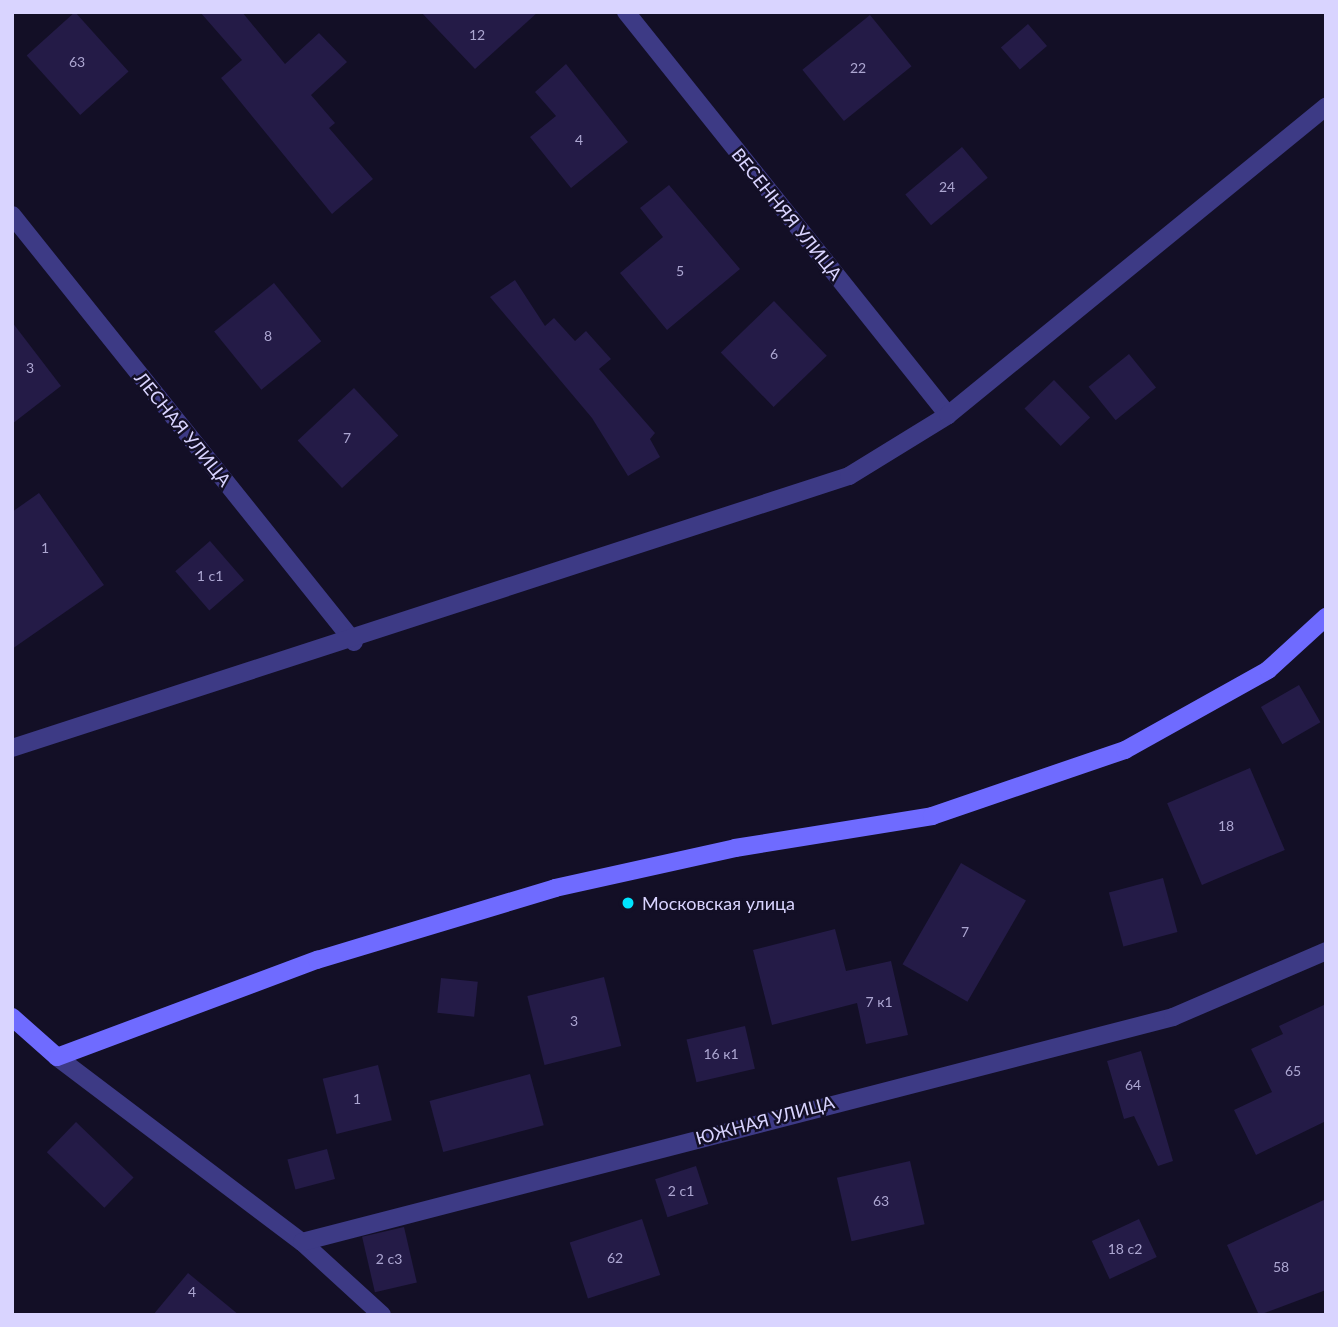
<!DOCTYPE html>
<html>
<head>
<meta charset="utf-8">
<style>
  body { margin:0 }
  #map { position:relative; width:1338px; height:1327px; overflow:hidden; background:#130f26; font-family:Lato,sans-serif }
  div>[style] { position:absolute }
  .building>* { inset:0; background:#241b47; transform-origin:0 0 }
  .street>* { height:18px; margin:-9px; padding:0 9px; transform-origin:9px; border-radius:9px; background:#3d3a85 }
  .secondary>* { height:18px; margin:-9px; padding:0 9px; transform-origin:9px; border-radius:9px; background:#6f6bff }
  .dots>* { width:19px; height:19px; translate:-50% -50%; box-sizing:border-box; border:4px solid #130f26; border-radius:50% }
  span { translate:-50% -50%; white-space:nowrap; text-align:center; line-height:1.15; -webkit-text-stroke:5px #130f26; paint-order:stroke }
  .number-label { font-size:14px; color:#aca6d1 }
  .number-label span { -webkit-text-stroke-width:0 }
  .street-label { font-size:18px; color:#d9d4ff }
  .poi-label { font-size:18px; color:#d9d4ff }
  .left { translate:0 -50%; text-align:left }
  .frame { position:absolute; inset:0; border:14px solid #d9d4ff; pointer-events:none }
</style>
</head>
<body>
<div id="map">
  <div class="building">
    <i style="left:75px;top:12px;width:80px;height:65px;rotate:48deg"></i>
    <i style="clip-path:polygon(200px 12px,242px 12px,285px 64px,319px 33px,347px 62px,311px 95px,335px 123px,329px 128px,373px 179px,332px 214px,221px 78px,242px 60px)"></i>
    <i style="clip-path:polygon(421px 12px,538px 12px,475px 69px)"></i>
    <i style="left:870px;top:15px;width:66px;height:87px;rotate:51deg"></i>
    <i style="left:1028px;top:24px;width:29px;height:36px;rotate:49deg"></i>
    <i style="clip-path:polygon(566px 64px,628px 142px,571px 188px,530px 137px,556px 116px,535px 92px)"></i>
    <i style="left:962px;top:147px;width:40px;height:74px;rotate:50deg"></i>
    <i style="clip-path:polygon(669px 185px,740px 269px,667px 330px,620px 273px,663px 237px,640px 208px)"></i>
    <i style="clip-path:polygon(515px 280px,545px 326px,554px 318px,575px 341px,586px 331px,611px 359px,599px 369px,655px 433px,650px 439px,660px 457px,628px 476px,592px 418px,490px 297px)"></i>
    <i style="left:274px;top:283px;width:75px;height:77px;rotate:51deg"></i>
    <i style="left:774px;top:301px;width:76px;height:74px;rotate:46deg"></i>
    <i style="clip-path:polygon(12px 322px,61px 386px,12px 424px)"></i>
    <i style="left:1129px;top:354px;width:43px;height:52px;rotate:51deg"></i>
    <i style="left:1054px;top:380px;width:52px;height:41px;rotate:46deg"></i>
    <i style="left:354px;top:388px;width:65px;height:77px;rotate:47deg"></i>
    <i style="clip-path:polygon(39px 493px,104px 585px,12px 649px,12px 512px)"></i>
    <i style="left:210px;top:541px;width:52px;height:46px;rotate:49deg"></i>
    <i style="left:1299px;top:685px;width:43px;height:44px;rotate:60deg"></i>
    <i style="left:1250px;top:768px;width:89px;height:90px;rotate:67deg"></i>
    <i style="left:961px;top:863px;width:75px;height:117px;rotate:30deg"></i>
    <i style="left:1163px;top:878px;width:56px;height:56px;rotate:75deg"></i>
    <i style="clip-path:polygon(835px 929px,846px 971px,891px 961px,908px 1035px,866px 1044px,857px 1003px,772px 1025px,753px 950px)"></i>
    <i style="left:604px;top:977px;width:71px;height:79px;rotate:76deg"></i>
    <i style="left:441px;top:978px;width:37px;height:35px;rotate:6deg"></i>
    <i style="clip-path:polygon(1326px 1004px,1326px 1121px,1256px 1155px,1234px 1110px,1272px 1092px,1251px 1049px,1283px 1034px,1279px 1026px)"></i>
    <i style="left:745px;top:1026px;width:44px;height:60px;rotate:77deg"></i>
    <i style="clip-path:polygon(1141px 1051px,1173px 1161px,1158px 1166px,1134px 1116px,1124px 1119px,1107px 1061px)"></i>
    <i style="left:378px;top:1065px;width:57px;height:57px;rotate:76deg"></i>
    <i style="left:530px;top:1074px;width:53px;height:104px;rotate:75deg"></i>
    <i style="left:76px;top:1122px;width:80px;height:42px;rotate:44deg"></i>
    <i style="left:327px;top:1149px;width:31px;height:41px;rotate:75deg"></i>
    <i style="left:910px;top:1161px;width:65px;height:75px;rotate:77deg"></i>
    <i style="left:696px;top:1166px;width:40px;height:43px;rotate:72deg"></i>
    <i style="clip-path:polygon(1326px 1199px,1326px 1290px,1259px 1315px,1227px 1245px)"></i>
    <i style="left:642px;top:1219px;width:59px;height:76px;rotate:72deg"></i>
    <i style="left:1139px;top:1219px;width:42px;height:52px;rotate:65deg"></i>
    <i style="left:404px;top:1227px;width:57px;height:43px;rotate:77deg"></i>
    <i style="clip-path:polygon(188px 1273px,239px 1315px,153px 1315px)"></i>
  </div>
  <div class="street">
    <i style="left:626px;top:12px;width:516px;rotate:51.37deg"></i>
    <i style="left:12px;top:215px;width:547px;rotate:51.31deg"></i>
    <i style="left:12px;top:748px;width:880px;rotate:-18deg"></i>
    <i style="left:849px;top:476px;width:116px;rotate:-31.6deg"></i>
    <i style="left:948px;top:415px;width:488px;rotate:-39.2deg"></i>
    <i style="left:57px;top:1057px;width:307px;rotate:37.1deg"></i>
    <i style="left:382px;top:1315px;width:108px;rotate:-137.6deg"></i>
    <i style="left:302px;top:1242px;width:900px;rotate:-14.48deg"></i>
    <i style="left:1173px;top:1017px;width:167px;rotate:-23.3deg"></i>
  </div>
  <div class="secondary">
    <i style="left:12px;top:1017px;width:60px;rotate:41.6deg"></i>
    <i style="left:57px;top:1057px;width:278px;rotate:-20.5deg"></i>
    <i style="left:317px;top:960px;width:249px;rotate:-16.8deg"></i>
    <i style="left:555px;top:888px;width:184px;rotate:-12.5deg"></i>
    <i style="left:735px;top:848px;width:200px;rotate:-9.2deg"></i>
    <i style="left:932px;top:816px;width:204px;rotate:-18.9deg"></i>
    <i style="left:1125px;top:750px;width:164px;rotate:-29.2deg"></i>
    <i style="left:1268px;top:670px;width:79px;rotate:-42.4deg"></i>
  </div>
  <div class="dots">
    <i style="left:628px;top:903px;background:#00e5ff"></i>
  </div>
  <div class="number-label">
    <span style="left:477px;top:35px">12</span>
    <span style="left:77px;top:62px">63</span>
    <span style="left:858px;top:68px">22</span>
    <span style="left:579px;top:140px">4</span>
    <span style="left:947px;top:187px">24</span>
    <span style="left:680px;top:271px">5</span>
    <span style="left:268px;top:336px">8</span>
    <span style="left:774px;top:354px">6</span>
    <span style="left:30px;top:368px">3</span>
    <span style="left:347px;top:438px">7</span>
    <span style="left:45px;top:548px">1</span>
    <span style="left:210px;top:576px">1 с1</span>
    <span style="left:1226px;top:826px">18</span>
    <span style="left:965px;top:932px">7</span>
    <span style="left:879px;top:1002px">7 к1</span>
    <span style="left:574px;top:1021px">3</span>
    <span style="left:721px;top:1054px">16 к1</span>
    <span style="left:1293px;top:1071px">65</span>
    <span style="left:1133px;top:1085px">64</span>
    <span style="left:357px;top:1099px">1</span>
    <span style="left:681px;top:1191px">2 с1</span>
    <span style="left:881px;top:1201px">63</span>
    <span style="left:1125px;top:1249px">18 с2</span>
    <span style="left:615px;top:1258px">62</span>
    <span style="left:389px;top:1259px">2 с3</span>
    <span style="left:1281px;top:1267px">58</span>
    <span style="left:192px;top:1292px">4</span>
  </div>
  <div class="street-label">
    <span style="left:787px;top:214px;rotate:51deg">ВЕСЕННЯЯ УЛИЦА</span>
    <span style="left:183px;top:429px;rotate:51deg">ЛЕСНАЯ УЛИЦА</span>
    <span style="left:765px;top:1120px;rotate:-15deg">ЮЖНАЯ УЛИЦА</span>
  </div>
  <div class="poi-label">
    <span class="left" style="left:642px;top:903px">Московская улица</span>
  </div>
  <div class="frame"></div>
</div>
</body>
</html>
